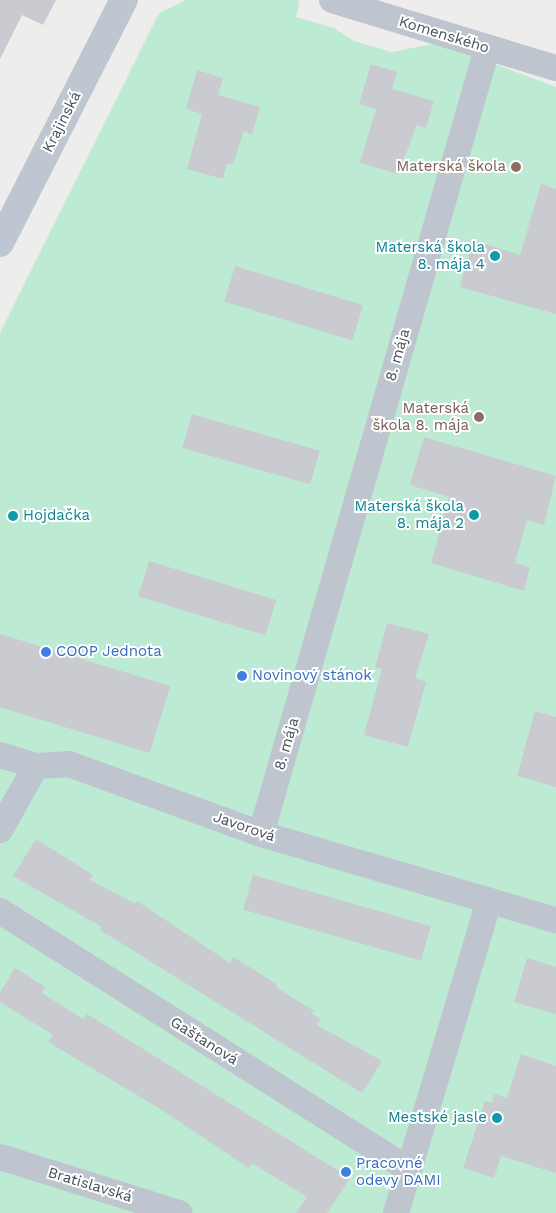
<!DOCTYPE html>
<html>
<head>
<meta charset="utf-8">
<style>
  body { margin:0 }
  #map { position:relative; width:556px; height:1213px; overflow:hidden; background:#efecec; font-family:"Work Sans",sans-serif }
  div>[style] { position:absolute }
  .green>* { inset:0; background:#bcead2 }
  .building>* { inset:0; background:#cacbd1; transform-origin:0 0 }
  .minor>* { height:26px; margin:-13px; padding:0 13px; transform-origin:13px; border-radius:13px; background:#bec5ce }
  .secondary>* { height:28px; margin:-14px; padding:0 14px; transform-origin:14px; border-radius:14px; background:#bec6d2 }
  .dots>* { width:14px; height:14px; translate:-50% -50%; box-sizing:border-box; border:2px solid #fff; border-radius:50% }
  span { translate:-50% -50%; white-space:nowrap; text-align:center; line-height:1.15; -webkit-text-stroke:4px #fff; paint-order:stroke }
  .street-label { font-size:15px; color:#464e58 }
  .education-label { font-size:15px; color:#785e54 }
  .right { translate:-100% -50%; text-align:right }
  .culture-label { font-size:15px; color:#0d838f }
  .left { translate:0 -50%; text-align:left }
  .shop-label { font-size:15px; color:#366cbe }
</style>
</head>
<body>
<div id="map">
  <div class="green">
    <i style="clip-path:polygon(186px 0,296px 0,300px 1px,296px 17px,334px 28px,354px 41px,391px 52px,438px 43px,556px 87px,556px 1213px,0 1213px,0 333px,159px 13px)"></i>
  </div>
  <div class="building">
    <i style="clip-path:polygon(0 0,56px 0,43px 25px,22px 15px,0 59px)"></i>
    <i style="clip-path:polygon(371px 64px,397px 72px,392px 89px,434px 101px,426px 128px,417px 125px,398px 174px,360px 163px,376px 109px,359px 104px)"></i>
    <i style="clip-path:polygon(197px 70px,223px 78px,218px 95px,260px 107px,252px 134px,244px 131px,233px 164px,227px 163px,223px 179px,187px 169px,202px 114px,186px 109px)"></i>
    <i style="clip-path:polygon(541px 184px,556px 189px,556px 314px,460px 287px,473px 240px,520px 255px)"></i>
    <i style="left:235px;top:266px;width:134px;height:37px;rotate:17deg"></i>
    <i style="left:192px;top:414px;width:133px;height:35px;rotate:16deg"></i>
    <i style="clip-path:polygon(424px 437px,556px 476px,544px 525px,527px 520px,515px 563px,530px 567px,524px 591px,431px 563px,449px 497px,410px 485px)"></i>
    <i style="left:149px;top:561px;width:133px;height:37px;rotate:17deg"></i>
    <i style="clip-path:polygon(387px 623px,429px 634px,415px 678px,426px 682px,408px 747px,364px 735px,382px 669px,375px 668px)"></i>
    <i style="left:0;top:634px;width:178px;height:70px;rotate:17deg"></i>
    <i style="clip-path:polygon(535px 711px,556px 717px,556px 787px,517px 776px)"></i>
    <i style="clip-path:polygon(36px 839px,93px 875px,90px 880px,136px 904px,137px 901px,230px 963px,233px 957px,277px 984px,276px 987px,314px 1011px,312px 1014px,320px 1019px,317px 1025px,382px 1061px,362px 1093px,100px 930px,102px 927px,13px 876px)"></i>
    <i style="left:253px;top:875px;width:185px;height:36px;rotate:16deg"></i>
    <i style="clip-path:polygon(527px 958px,556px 967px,556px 1014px,514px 1002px)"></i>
    <i style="clip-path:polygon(15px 968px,45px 987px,42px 993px,83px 1019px,87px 1014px,350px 1178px,327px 1213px,296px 1213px,307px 1197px,252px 1163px,249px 1168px,162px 1110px,48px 1042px,53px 1035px,0 1002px,0 992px)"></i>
    <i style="clip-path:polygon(521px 1054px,556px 1066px,556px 1173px,501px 1156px,494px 1178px,463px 1168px,485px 1101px,492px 1103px,494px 1094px,507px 1098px)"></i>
  </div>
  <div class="minor">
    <i style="left:332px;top:0;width:234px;rotate:16.9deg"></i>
    <i style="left:0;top:755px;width:38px;rotate:17deg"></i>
    <i style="left:36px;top:766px;width:33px;rotate:-3deg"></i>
    <i style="left:69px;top:764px;width:204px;rotate:20deg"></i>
    <i style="left:261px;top:834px;width:307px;rotate:16.3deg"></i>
    <i style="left:0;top:830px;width:73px;rotate:-60.6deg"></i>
    <i style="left:261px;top:834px;width:817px;rotate:-73.94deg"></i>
    <i style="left:0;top:911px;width:484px;rotate:32.3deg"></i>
    <i style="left:0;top:1157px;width:188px;rotate:17.4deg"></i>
    <i style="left:396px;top:1213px;width:326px;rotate:-73.4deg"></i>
  </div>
  <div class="secondary">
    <i style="left:0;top:243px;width:273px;rotate:-63deg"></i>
  </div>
  <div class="dots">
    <i style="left:516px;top:167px;background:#8d6e63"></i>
    <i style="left:495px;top:256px;background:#0f9aa8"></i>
    <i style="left:479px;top:417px;background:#8d6e63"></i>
    <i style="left:474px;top:515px;background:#0f9aa8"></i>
    <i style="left:13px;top:516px;background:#0f9aa8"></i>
    <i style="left:46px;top:652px;background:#3f7fe0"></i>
    <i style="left:242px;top:676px;background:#3f7fe0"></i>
    <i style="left:497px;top:1118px;background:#0f9aa8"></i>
    <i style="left:346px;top:1172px;background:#3f7fe0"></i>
  </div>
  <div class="street-label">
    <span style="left:444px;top:35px;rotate:17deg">Komenského</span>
    <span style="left:62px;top:122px;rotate:-63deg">Krajinská</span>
    <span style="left:398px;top:355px;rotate:-74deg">8. mája</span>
    <span style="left:287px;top:744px;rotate:-74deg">8. mája</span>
    <span style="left:244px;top:827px;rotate:19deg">Javorová</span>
    <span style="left:204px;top:1041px;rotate:32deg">Gaštanová</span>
    <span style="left:90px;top:1185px;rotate:17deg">Bratislavská</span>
  </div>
  <div class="education-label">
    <span class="right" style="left:506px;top:167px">Materská škola</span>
    <span class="right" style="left:469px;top:417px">Materská<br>škola 8. mája</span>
  </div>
  <div class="culture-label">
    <span class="right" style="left:485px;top:256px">Materská škola<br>8. mája 4</span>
    <span class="right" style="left:464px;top:515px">Materská škola<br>8. mája 2</span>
    <span class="left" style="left:23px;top:516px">Hojdačka</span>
    <span class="right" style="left:487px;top:1118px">Mestské jasle</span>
  </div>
  <div class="shop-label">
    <span class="left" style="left:56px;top:652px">COOP Jednota</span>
    <span class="left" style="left:252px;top:676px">Novinový stánok</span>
    <span class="left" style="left:356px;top:1172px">Pracovné<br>odevy DAMI</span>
  </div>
</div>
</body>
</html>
